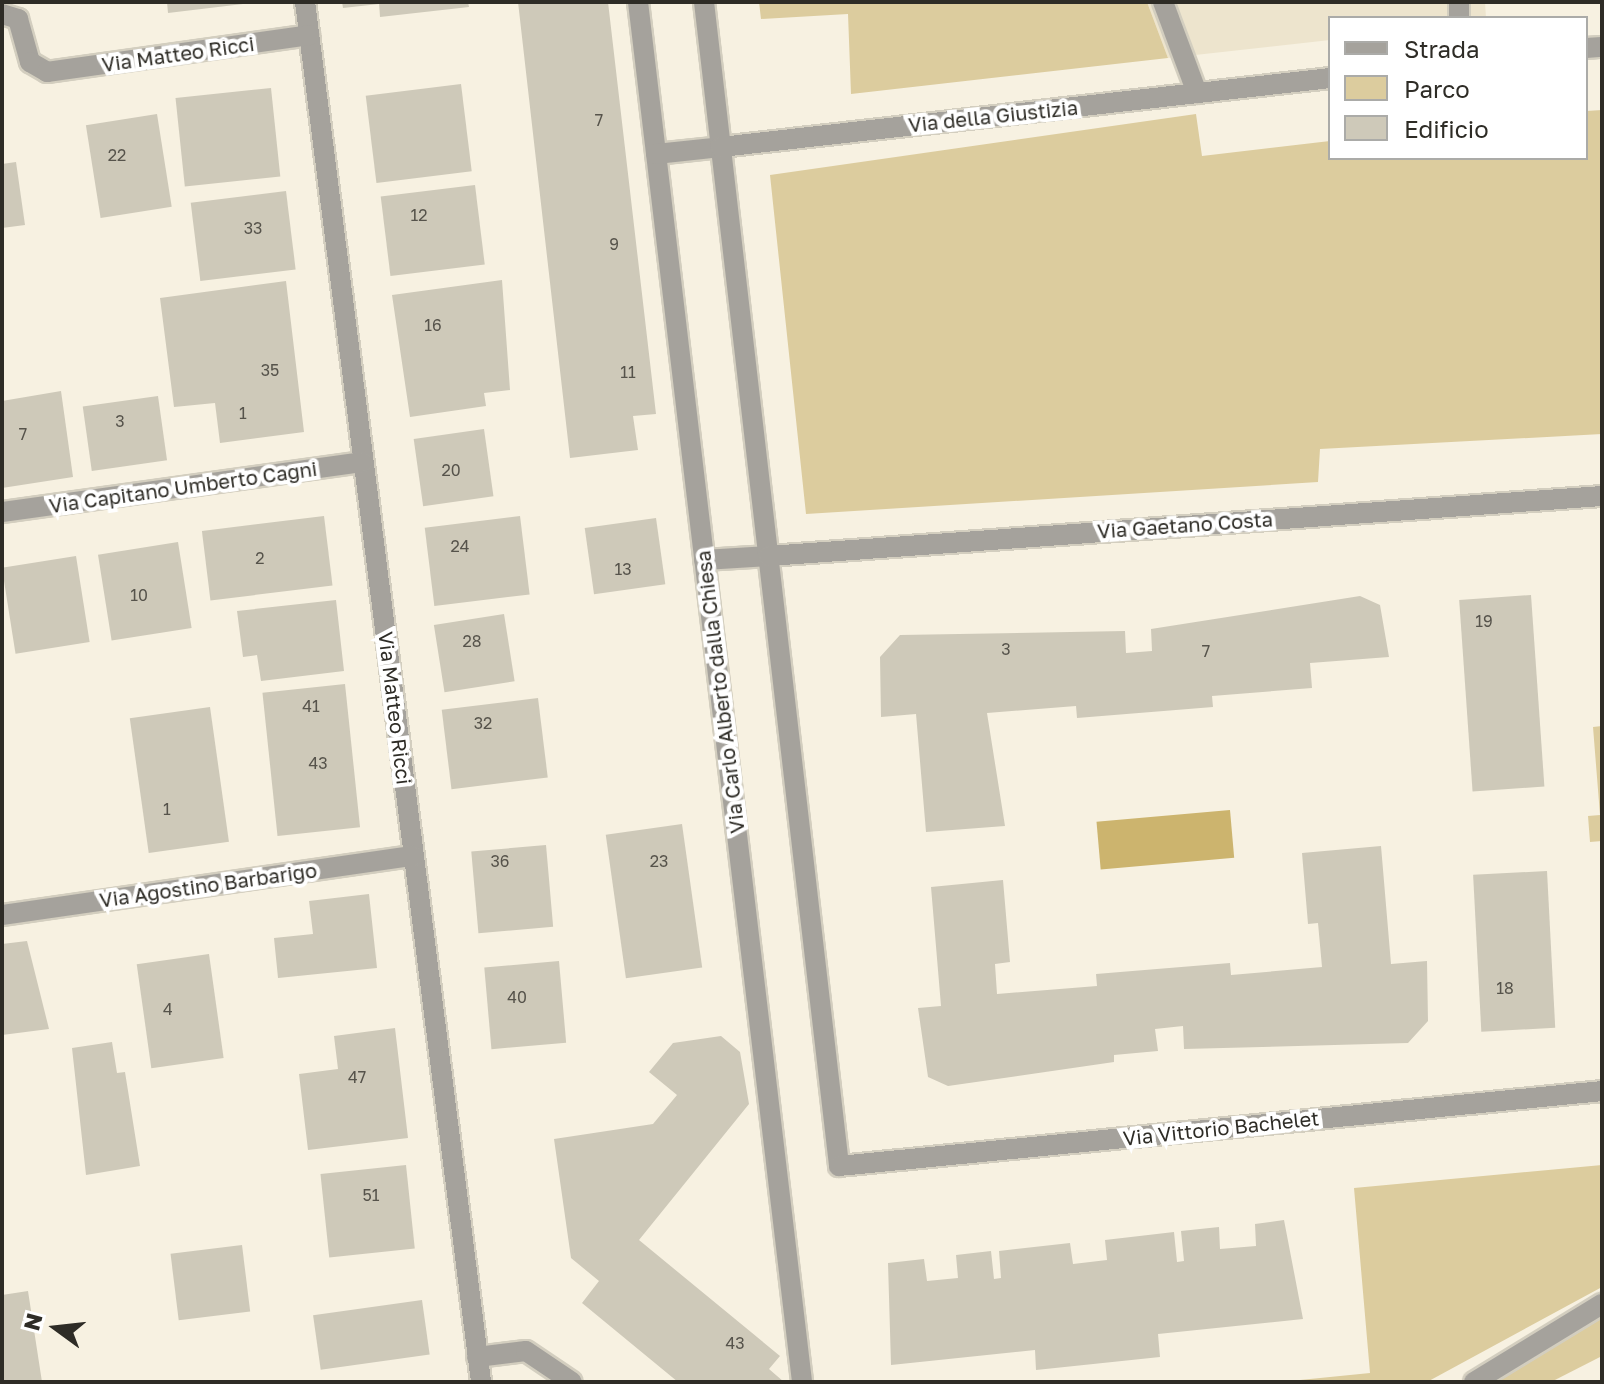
<!DOCTYPE html>
<html>
<head>
<meta charset="utf-8">
<style>
  body { margin:0 }
  #map { position:relative; width:1604px; height:1384px; overflow:hidden; background:#f7f1e1; font-family:"Golos Text",sans-serif }
  div>[style] { position:absolute }
  .built>* { inset:0; background:#ede4cd }
  .green>* { inset:0; background:#dccc9e }
  .water>* { inset:0; background:#ccb46e; transform-origin:0 0 }
  .building>* { inset:0; background:#cec9b9; transform-origin:0 0 }
  .roads { filter:drop-shadow(2px 0 #d3cebf) drop-shadow(-2px 0 #d3cebf) drop-shadow(0 2px #d3cebf) drop-shadow(0 -2px #d3cebf) }
  .service>* { height:20px; margin:-10px; padding:0 10px; transform-origin:10px; border-radius:10px; background:#a5a29c }
  .minor>* { height:20px; margin:-10px; padding:0 10px; transform-origin:10px; border-radius:10px; background:#a5a29c }
  span { translate:-50% -50%; white-space:nowrap; text-align:center; line-height:1.15; -webkit-text-stroke:8px #fff; paint-order:stroke }
  .number-label { font-size:16px; color:#56534b }
  .number-label span { -webkit-text-stroke-width:0 }
  .street-label { font-size:20px; color:#2e2c26 }
  .frame { position:absolute; inset:0; border:4px solid #2e2c26; pointer-events:none }
  .legend { position:absolute; left:1328px; top:16px; width:260px; height:144px; box-sizing:border-box; background:#fff; border:2px solid #ababa8; margin:0; padding:10px 14px; list-style:none; font-size:24px; color:#2e2c26 }
  .legend li { display:flex; align-items:center; gap:16px; height:40px }
  .legend b { width:40px; border:2px solid #ababa8 }
  .north { position:absolute; left:16px; top:1288px; width:80px; height:80px; -webkit-text-stroke:6px #fff; paint-order:stroke; rotate:285deg; font-size:22px; font-weight:700; line-height:32px; text-align:center; color:#2e2c26 }
  .north::after { content:''; display:block; margin:auto; width:28px; height:36px; background:#2e2c26; clip-path:polygon(50% 0,100% 100%,50% 72%,0 100%) }
</style>
</head>
<body>
<div id="map">
  <div class="built">
    <i style="clip-path:polygon(1147px 2px,1485px 2px,1486px 18px,1330px 18px,1330px 40px,1168px 58px)"></i>
  </div>
  <div class="green">
    <i style="clip-path:polygon(759px 2px,1147px 2px,1168px 58px,851px 94px,848px 14px,761px 19px)"></i>
    <i style="clip-path:polygon(1602px 110px,1602px 434px,1320px 449px,1318px 482px,806px 514px,770px 175px,1196px 114px,1202px 156px,1330px 141px,1330px 158px,1586px 158px,1586px 111px)"></i>
    <i style="clip-path:polygon(1602px 726px,1602px 841px,1590px 842px,1588px 816px,1600px 815px,1593px 727px)"></i>
    <i style="clip-path:polygon(1602px 1165px,1602px 1287px,1427px 1382px,1280px 1382px,1370px 1373px,1354px 1188px)"></i>
    <i style="clip-path:polygon(1602px 1318px,1602px 1356px,1551px 1382px,1497px 1382px)"></i>
  </div>
  <div class="water">
    <i style="left:1230px;top:810px;width:48px;height:134px;rotate:85deg"></i>
  </div>
  <div class="building">
    <i style="clip-path:polygon(167px 2px,243px 2px,243px 4px,168px 13px)"></i>
    <i style="clip-path:polygon(342px 2px,378px 2px,379px 4px,343px 8px)"></i>
    <i style="clip-path:polygon(379px 2px,468px 2px,469px 7px,380px 17px)"></i>
    <i style="clip-path:polygon(518px 2px,608px 2px,656px 414px,633px 416px,638px 450px,570px 458px)"></i>
    <i style="left:461px;top:84px;width:88px;height:96px;rotate:83deg"></i>
    <i style="left:271px;top:88px;width:89px;height:96px;rotate:84deg"></i>
    <i style="left:157px;top:114px;width:94px;height:72px;rotate:81deg"></i>
    <i style="clip-path:polygon(16px 162px,25px 225px,2px 228px,2px 164px)"></i>
    <i style="left:475px;top:185px;width:80px;height:95px;rotate:83deg"></i>
    <i style="left:286px;top:191px;width:79px;height:96px;rotate:83deg"></i>
    <i style="clip-path:polygon(502px 280px,510px 390px,484px 393px,486px 406px,410px 417px,392px 295px)"></i>
    <i style="clip-path:polygon(286px 281px,304px 432px,220px 443px,215px 403px,174px 407px,160px 298px)"></i>
    <i style="clip-path:polygon(61px 391px,73px 477px,2px 488px,2px 401px)"></i>
    <i style="left:158px;top:396px;width:65px;height:76px;rotate:82deg"></i>
    <i style="left:484px;top:429px;width:68px;height:71px;rotate:82deg"></i>
    <i style="left:324px;top:516px;width:70px;height:123px;rotate:83deg"></i>
    <i style="left:520px;top:516px;width:79px;height:96px;rotate:83deg"></i>
    <i style="left:656px;top:518px;width:67px;height:72px;rotate:82deg"></i>
    <i style="left:178px;top:542px;width:87px;height:81px;rotate:81deg"></i>
    <i style="left:76px;top:556px;width:87px;height:75px;rotate:81deg"></i>
    <i style="left:1531px;top:595px;width:192px;height:72px;rotate:86deg"></i>
    <i style="clip-path:polygon(1360px 596px,1380px 605px,1389px 657px,1310px 663px,1312px 688px,1212px 696px,1213px 707px,1077px 718px,1076px 706px,987px 713px,1005px 826px,926px 832px,916px 714px,881px 717px,880px 657px,900px 635px,1125px 631px,1126px 653px,1152px 651px,1151px 629px)"></i>
    <i style="clip-path:polygon(336px 600px,344px 671px,261px 681px,257px 655px,243px 657px,237px 611px)"></i>
    <i style="left:504px;top:614px;width:68px;height:71px;rotate:81deg"></i>
    <i style="left:345px;top:684px;width:144px;height:83px;rotate:84deg"></i>
    <i style="left:538px;top:698px;width:80px;height:97px;rotate:83deg"></i>
    <i style="left:210px;top:707px;width:136px;height:81px;rotate:82deg"></i>
    <i style="left:682px;top:824px;width:145px;height:77px;rotate:82deg"></i>
    <i style="left:546px;top:845px;width:82px;height:75px;rotate:85deg"></i>
    <i style="clip-path:polygon(1381px 846px,1391px 964px,1427px 961px,1428px 1021px,1408px 1043px,1184px 1049px,1183px 1026px,1155px 1029px,1158px 1051px,1114px 1055px,1114px 1062px,948px 1086px,928px 1077px,918px 1008px,941px 1006px,931px 887px,1003px 880px,1010px 962px,995px 964px,997px 994px,1097px 986px,1096px 974px,1230px 963px,1231px 975px,1322px 967px,1318px 923px,1308px 924px,1302px 853px)"></i>
    <i style="left:1547px;top:871px;width:157px;height:74px;rotate:87deg"></i>
    <i style="clip-path:polygon(369px 894px,377px 968px,278px 978px,274px 938px,313px 934px,309px 901px)"></i>
    <i style="clip-path:polygon(27px 941px,49px 1029px,2px 1035px,2px 944px)"></i>
    <i style="left:209px;top:954px;width:105px;height:73px;rotate:82deg"></i>
    <i style="left:559px;top:961px;width:82px;height:75px;rotate:85deg"></i>
    <i style="clip-path:polygon(395px 1028px,408px 1138px,308px 1150px,299px 1074px,338px 1069px,334px 1036px)"></i>
    <i style="clip-path:polygon(721px 1036px,740px 1052px,749px 1104px,639px 1240px,780px 1356px,769px 1369px,784px 1382px,678px 1382px,582px 1303px,599px 1281px,571px 1258px,554px 1139px,653px 1124px,677px 1095px,649px 1072px,673px 1043px)"></i>
    <i style="clip-path:polygon(112px 1042px,117px 1073px,125px 1072px,140px 1166px,86px 1175px,72px 1048px)"></i>
    <i style="left:406px;top:1165px;width:84px;height:86px;rotate:84deg"></i>
    <i style="clip-path:polygon(1284px 1220px,1303px 1319px,1158px 1334px,1160px 1357px,1036px 1370px,1035px 1350px,891px 1365px,888px 1263px,924px 1259px,927px 1281px,958px 1278px,956px 1255px,991px 1251px,994px 1279px,1001px 1278px,999px 1251px,1070px 1243px,1073px 1264px,1107px 1260px,1105px 1240px,1174px 1232px,1177px 1262px,1184px 1261px,1181px 1231px,1219px 1227px,1220px 1249px,1256px 1246px,1255px 1224px)"></i>
    <i style="left:242px;top:1245px;width:67px;height:72px;rotate:83deg"></i>
    <i style="clip-path:polygon(28px 1291px,42px 1382px,2px 1382px,2px 1295px)"></i>
    <i style="left:422px;top:1300px;width:55px;height:110px;rotate:82deg"></i>
  </div>
  <div class="roads">
    <div class="service">
      <i style="left:638px;top:2px;width:1390px;rotate:83.22deg"></i>
      <i style="left:1163px;top:2px;width:97px;rotate:69.5deg"></i>
      <i style="left:1459px;top:2px;width:16px;rotate:90deg"></i>
      <i style="left:656px;top:154px;width:65px;rotate:-6.1deg"></i>
      <i style="left:704px;top:560px;width:65px;rotate:-3.5deg"></i>
      <i style="left:477px;top:1357px;width:49px;rotate:-7deg"></i>
      <i style="left:526px;top:1351px;width:55px;rotate:34deg"></i>
    </div>
    <div class="minor">
      <i style="left:305px;top:2px;width:1391px;rotate:82.73deg"></i>
      <i style="left:704px;top:2px;width:1172px;rotate:83.38deg"></i>
      <i style="left:839px;top:1166px;width:767px;rotate:-5.61deg"></i>
      <i style="left:2px;top:14px;width:17px;rotate:17deg"></i>
      <i style="left:18px;top:19px;width:45px;rotate:74.4deg"></i>
      <i style="left:30px;top:62px;width:20px;rotate:30deg"></i>
      <i style="left:47px;top:72px;width:265px;rotate:-8deg"></i>
      <i style="left:1586px;top:48px;width:16px;rotate:-4deg"></i>
      <i style="left:721px;top:147px;width:613px;rotate:-6.46deg"></i>
      <i style="left:2px;top:512px;width:364px;rotate:-7.9deg"></i>
      <i style="left:769px;top:556px;width:835px;rotate:-4.12deg"></i>
      <i style="left:2px;top:915px;width:415px;rotate:-8.2deg"></i>
      <i style="left:1474px;top:1382px;width:150px;rotate:-31.4deg"></i>
    </div>
  </div>
  <div class="number-label">
    <span style="left:599px;top:120px">7</span>
    <span style="left:117px;top:155px">22</span>
    <span style="left:419px;top:215px">12</span>
    <span style="left:253px;top:228px">33</span>
    <span style="left:614px;top:244px">9</span>
    <span style="left:433px;top:325px">16</span>
    <span style="left:270px;top:370px">35</span>
    <span style="left:628px;top:372px">11</span>
    <span style="left:243px;top:413px">1</span>
    <span style="left:120px;top:421px">3</span>
    <span style="left:23px;top:434px">7</span>
    <span style="left:451px;top:470px">20</span>
    <span style="left:460px;top:546px">24</span>
    <span style="left:260px;top:558px">2</span>
    <span style="left:623px;top:569px">13</span>
    <span style="left:139px;top:595px">10</span>
    <span style="left:1484px;top:621px">19</span>
    <span style="left:472px;top:641px">28</span>
    <span style="left:1006px;top:649px">3</span>
    <span style="left:1206px;top:651px">7</span>
    <span style="left:311px;top:706px">41</span>
    <span style="left:483px;top:723px">32</span>
    <span style="left:318px;top:763px">43</span>
    <span style="left:167px;top:809px">1</span>
    <span style="left:500px;top:861px">36</span>
    <span style="left:659px;top:861px">23</span>
    <span style="left:1505px;top:988px">18</span>
    <span style="left:517px;top:997px">40</span>
    <span style="left:168px;top:1009px">4</span>
    <span style="left:357px;top:1077px">47</span>
    <span style="left:371px;top:1195px">51</span>
    <span style="left:735px;top:1343px">43</span>
  </div>
  <div class="street-label">
    <span style="left:178px;top:54px;rotate:-8deg">Via Matteo Ricci</span>
    <span style="left:993px;top:116px;rotate:-6deg">Via della Giustizia</span>
    <span style="left:183px;top:487px;rotate:-8deg">Via Capitano Umberto Cagni</span>
    <span style="left:1185px;top:525px;rotate:-4deg">Via Gaetano Costa</span>
    <span style="left:720px;top:692px;rotate:-97deg">Via Carlo Alberto dalla Chiesa</span>
    <span style="left:395px;top:708px;rotate:83deg">Via Matteo Ricci</span>
    <span style="left:208px;top:885px;rotate:-8deg">Via Agostino Barbarigo</span>
    <span style="left:1221px;top:1128px;rotate:-6deg">Via Vittorio Bachelet</span>
  </div>
  <div class="frame"></div>
  <ul class="legend">
  <li><b style="height:10px;background:#a5a29c"></b>Strada</li>
  <li><b style="height:22px;background:#dccc9e"></b>Parco</li>
  <li><b style="height:22px;background:#cec9b9"></b>Edificio</li>
  </ul>
  <div class="north">N</div>
</div>
</body>
</html>
